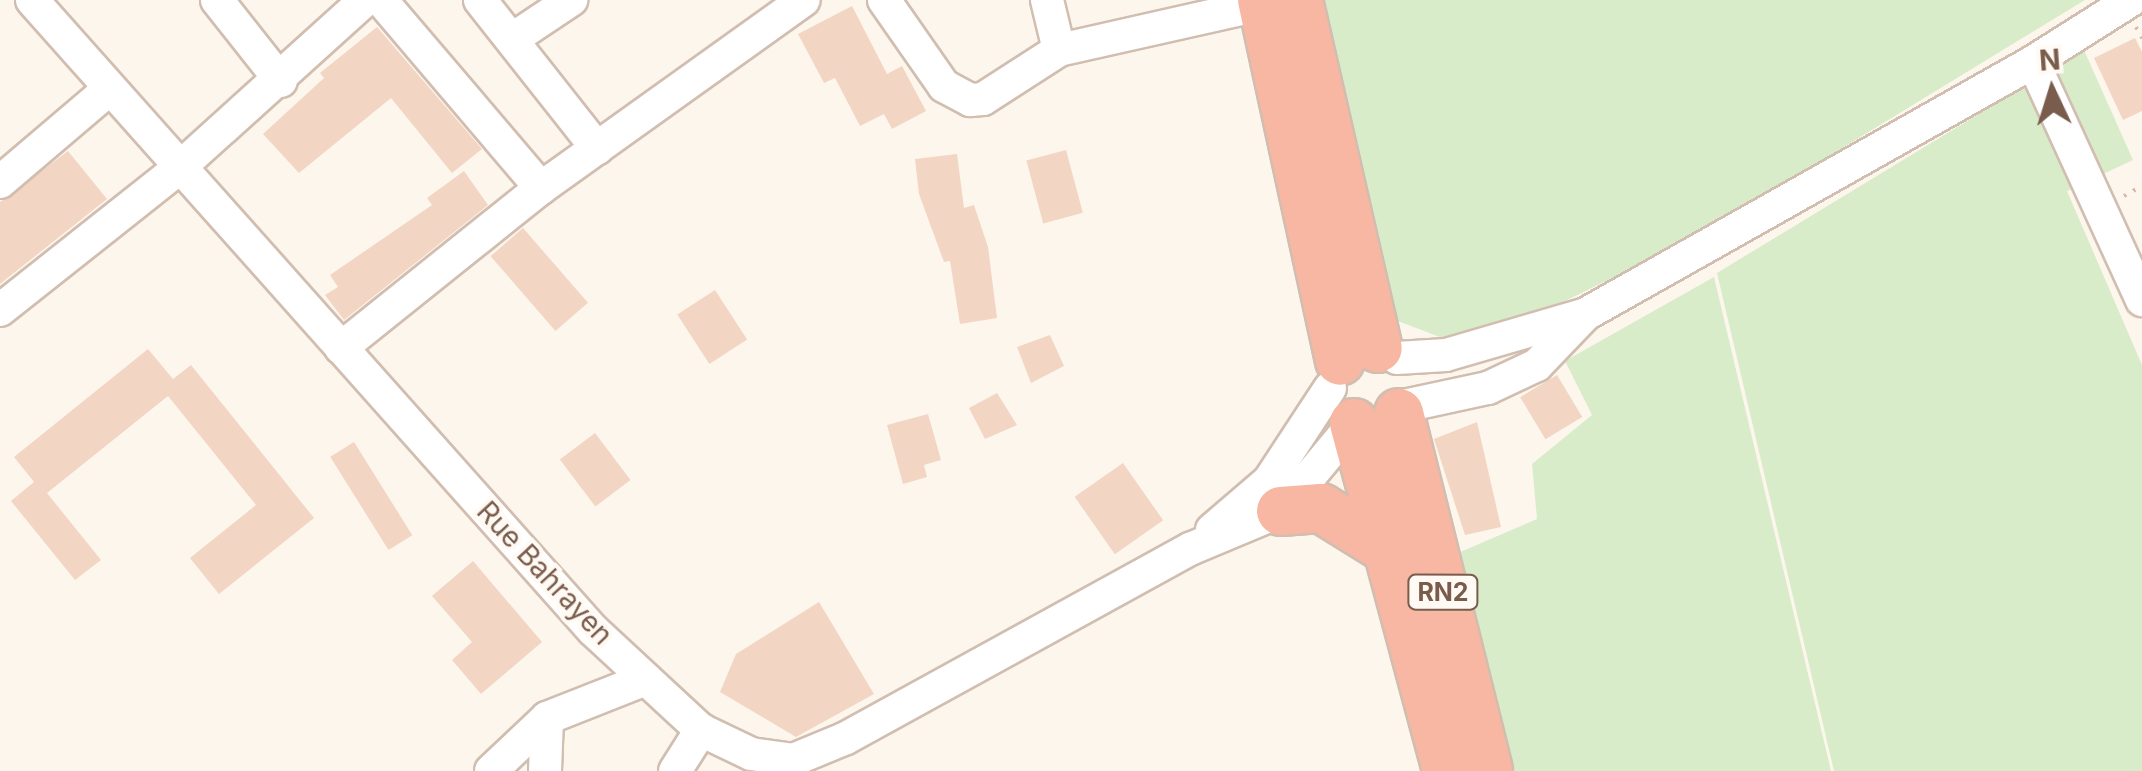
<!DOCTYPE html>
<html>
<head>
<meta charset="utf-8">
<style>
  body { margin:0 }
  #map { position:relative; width:2142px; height:771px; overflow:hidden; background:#fdf6ec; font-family:Inter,sans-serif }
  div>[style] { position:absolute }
  .green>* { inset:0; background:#d8ecc9 }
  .building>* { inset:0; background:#f3d5c3; transform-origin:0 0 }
  .path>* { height:4px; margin-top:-2px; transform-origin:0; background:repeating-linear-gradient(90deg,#d9b8a5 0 2.5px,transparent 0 10.5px) }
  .roads { filter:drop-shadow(2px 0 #d1beb0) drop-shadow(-2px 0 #d1beb0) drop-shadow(0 2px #d1beb0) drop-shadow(0 -2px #d1beb0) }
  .minor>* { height:32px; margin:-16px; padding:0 16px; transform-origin:16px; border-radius:16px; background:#fff }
  .highway>* { height:48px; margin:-24px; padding:0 24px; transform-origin:24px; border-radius:24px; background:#f7b7a3 }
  span { translate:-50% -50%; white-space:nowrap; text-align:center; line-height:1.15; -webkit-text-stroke:8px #fffaf3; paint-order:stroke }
  .shield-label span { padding:2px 8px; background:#fffaf3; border:2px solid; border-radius:8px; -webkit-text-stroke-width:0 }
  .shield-label { font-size:25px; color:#7a5c4d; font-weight:700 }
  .street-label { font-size:28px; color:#7a5c4d }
  .north { position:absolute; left:2002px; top:40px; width:100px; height:100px; -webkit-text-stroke:8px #fffaf3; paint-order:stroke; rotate:356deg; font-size:28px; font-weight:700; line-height:40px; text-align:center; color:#7a5c4d }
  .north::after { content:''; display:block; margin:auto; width:35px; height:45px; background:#7a5c4d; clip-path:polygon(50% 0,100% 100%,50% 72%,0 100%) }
</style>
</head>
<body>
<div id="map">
  <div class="green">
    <i style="clip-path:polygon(1320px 0,2085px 0,1698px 236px,1469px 348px,1395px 320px)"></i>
    <i style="clip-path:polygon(2084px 50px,2133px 160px,2067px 191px,2142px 365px,2142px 771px,1834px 771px,1717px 273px)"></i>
    <i style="clip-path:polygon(1714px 277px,1831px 771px,1515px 771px,1458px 553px,1537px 519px,1532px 464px,1592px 415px,1565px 361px)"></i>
  </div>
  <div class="building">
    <i style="clip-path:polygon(852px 6px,887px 74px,902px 66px,926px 111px,892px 129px,884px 114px,860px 126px,835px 78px,824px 83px,798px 34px)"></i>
    <i style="clip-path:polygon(377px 27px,482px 149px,452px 173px,391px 98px,299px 173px,263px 134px,324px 78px,320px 73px)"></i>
    <i style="clip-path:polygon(2135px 38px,2142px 52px,2142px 111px,2123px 120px,2094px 58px)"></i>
    <i style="left:1066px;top:150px;width:65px;height:41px;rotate:75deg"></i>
    <i style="clip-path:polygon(68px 151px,107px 199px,0 284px,0 202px)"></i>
    <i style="clip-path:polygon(957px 154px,964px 208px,974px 205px,988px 247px,997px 318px,960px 324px,950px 261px,944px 262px,919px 194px,915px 159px)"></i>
    <i style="clip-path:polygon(464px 171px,488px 205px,344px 320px,325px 295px,338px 287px,330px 275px,432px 205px,427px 198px)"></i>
    <i style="left:523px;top:228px;width:99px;height:43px;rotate:49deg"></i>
    <i style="left:715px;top:290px;width:59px;height:45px;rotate:57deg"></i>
    <i style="clip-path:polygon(1050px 335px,1064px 366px,1031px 383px,1017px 347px)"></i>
    <i style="clip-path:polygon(148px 349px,173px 379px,191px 365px,314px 518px,219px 594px,190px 558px,256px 505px,168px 396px,47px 493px,101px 560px,75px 580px,11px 501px,34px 482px,14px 457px)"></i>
    <i style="left:1557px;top:375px;width:49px;height:43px;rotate:59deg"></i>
    <i style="clip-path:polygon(997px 393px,1017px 425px,985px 439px,969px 408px)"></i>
    <i style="clip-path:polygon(928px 414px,941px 460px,924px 465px,927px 477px,903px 484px,887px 425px)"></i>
    <i style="clip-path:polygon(1477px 422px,1501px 527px,1465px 535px,1434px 439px)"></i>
    <i style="left:595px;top:433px;width:59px;height:44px;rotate:53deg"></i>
    <i style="left:354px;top:442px;width:110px;height:28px;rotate:58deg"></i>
    <i style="left:1123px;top:463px;width:70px;height:59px;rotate:55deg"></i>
    <i style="clip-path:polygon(473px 561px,542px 642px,481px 694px,452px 660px,472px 642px,432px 596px)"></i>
    <i style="clip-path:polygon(819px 602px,874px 694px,796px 737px,720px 692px,736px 654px)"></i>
  </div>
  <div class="path">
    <i style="left:2136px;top:27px;width:13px;rotate:61deg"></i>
    <i style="left:2124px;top:196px;width:21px;rotate:-29deg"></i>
  </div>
  <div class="roads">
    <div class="minor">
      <i style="left:32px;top:0;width:844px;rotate:48.32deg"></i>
      <i style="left:593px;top:630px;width:147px;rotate:42.8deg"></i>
      <i style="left:701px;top:730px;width:55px;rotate:25.6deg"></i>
      <i style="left:751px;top:754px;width:42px;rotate:8.1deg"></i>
      <i style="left:793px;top:760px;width:57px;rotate:-22.5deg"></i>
      <i style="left:846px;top:738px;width:393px;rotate:-28.8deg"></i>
      <i style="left:1190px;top:549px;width:99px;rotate:-22.7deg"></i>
      <i style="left:1281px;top:511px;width:114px;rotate:-50.3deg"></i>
      <i style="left:217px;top:0;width:103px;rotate:51.7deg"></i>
      <i style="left:381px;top:0;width:247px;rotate:49.6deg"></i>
      <i style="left:480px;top:0;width:189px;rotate:51.7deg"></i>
      <i style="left:884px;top:0;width:105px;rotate:55.1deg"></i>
      <i style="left:944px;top:86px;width:30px;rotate:28deg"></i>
      <i style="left:970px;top:100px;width:13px;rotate:-4deg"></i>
      <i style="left:983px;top:99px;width:90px;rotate:-32.8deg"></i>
      <i style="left:1059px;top:50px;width:209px;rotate:-12.7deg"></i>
      <i style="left:1047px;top:0;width:51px;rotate:76.5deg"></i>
      <i style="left:514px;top:38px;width:69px;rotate:-33.7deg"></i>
      <i style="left:2033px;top:62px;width:262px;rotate:65.4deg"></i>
      <i style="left:0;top:182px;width:140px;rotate:-40.4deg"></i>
      <i style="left:0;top:310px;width:227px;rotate:-38.4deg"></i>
      <i style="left:178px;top:169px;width:252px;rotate:-42.1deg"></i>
      <i style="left:341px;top:348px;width:256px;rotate:-38.7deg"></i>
      <i style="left:541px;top:188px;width:323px;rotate:-35.6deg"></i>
      <i style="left:1397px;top:358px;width:49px;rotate:-3.5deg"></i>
      <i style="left:1446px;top:355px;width:146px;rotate:-16.3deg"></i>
      <i style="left:1586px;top:314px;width:513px;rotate:-29.41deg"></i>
      <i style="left:2033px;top:62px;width:116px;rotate:-32.3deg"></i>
      <i style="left:1404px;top:406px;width:86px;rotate:-12.1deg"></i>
      <i style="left:1488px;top:388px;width:54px;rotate:-25.1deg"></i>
      <i style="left:1537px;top:365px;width:65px;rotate:-46.2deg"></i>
      <i style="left:1212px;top:530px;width:75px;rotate:-40.7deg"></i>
      <i style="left:1269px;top:481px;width:111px;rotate:-56.7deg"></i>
      <i style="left:491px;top:771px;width:77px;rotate:-43.4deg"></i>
      <i style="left:547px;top:718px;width:106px;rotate:-21.5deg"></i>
      <i style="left:545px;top:771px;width:53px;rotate:-87.8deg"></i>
      <i style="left:675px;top:771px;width:49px;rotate:-57.6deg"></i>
    </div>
    <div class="highway">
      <i style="left:1262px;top:0;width:369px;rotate:77.8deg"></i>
      <i style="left:1298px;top:0;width:357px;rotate:77.1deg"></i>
      <i style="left:1399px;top:413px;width:369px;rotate:76deg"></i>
      <i style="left:1354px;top:423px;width:360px;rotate:75deg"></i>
      <i style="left:1281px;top:511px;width:40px;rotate:-4.3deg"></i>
      <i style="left:1321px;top:508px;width:84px;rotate:31.8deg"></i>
    </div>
  </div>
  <div class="shield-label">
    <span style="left:1443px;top:592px">RN2</span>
  </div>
  <div class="street-label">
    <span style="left:545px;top:573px;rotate:47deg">Rue Bahrayen</span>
  </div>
  <div class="north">N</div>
</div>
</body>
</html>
